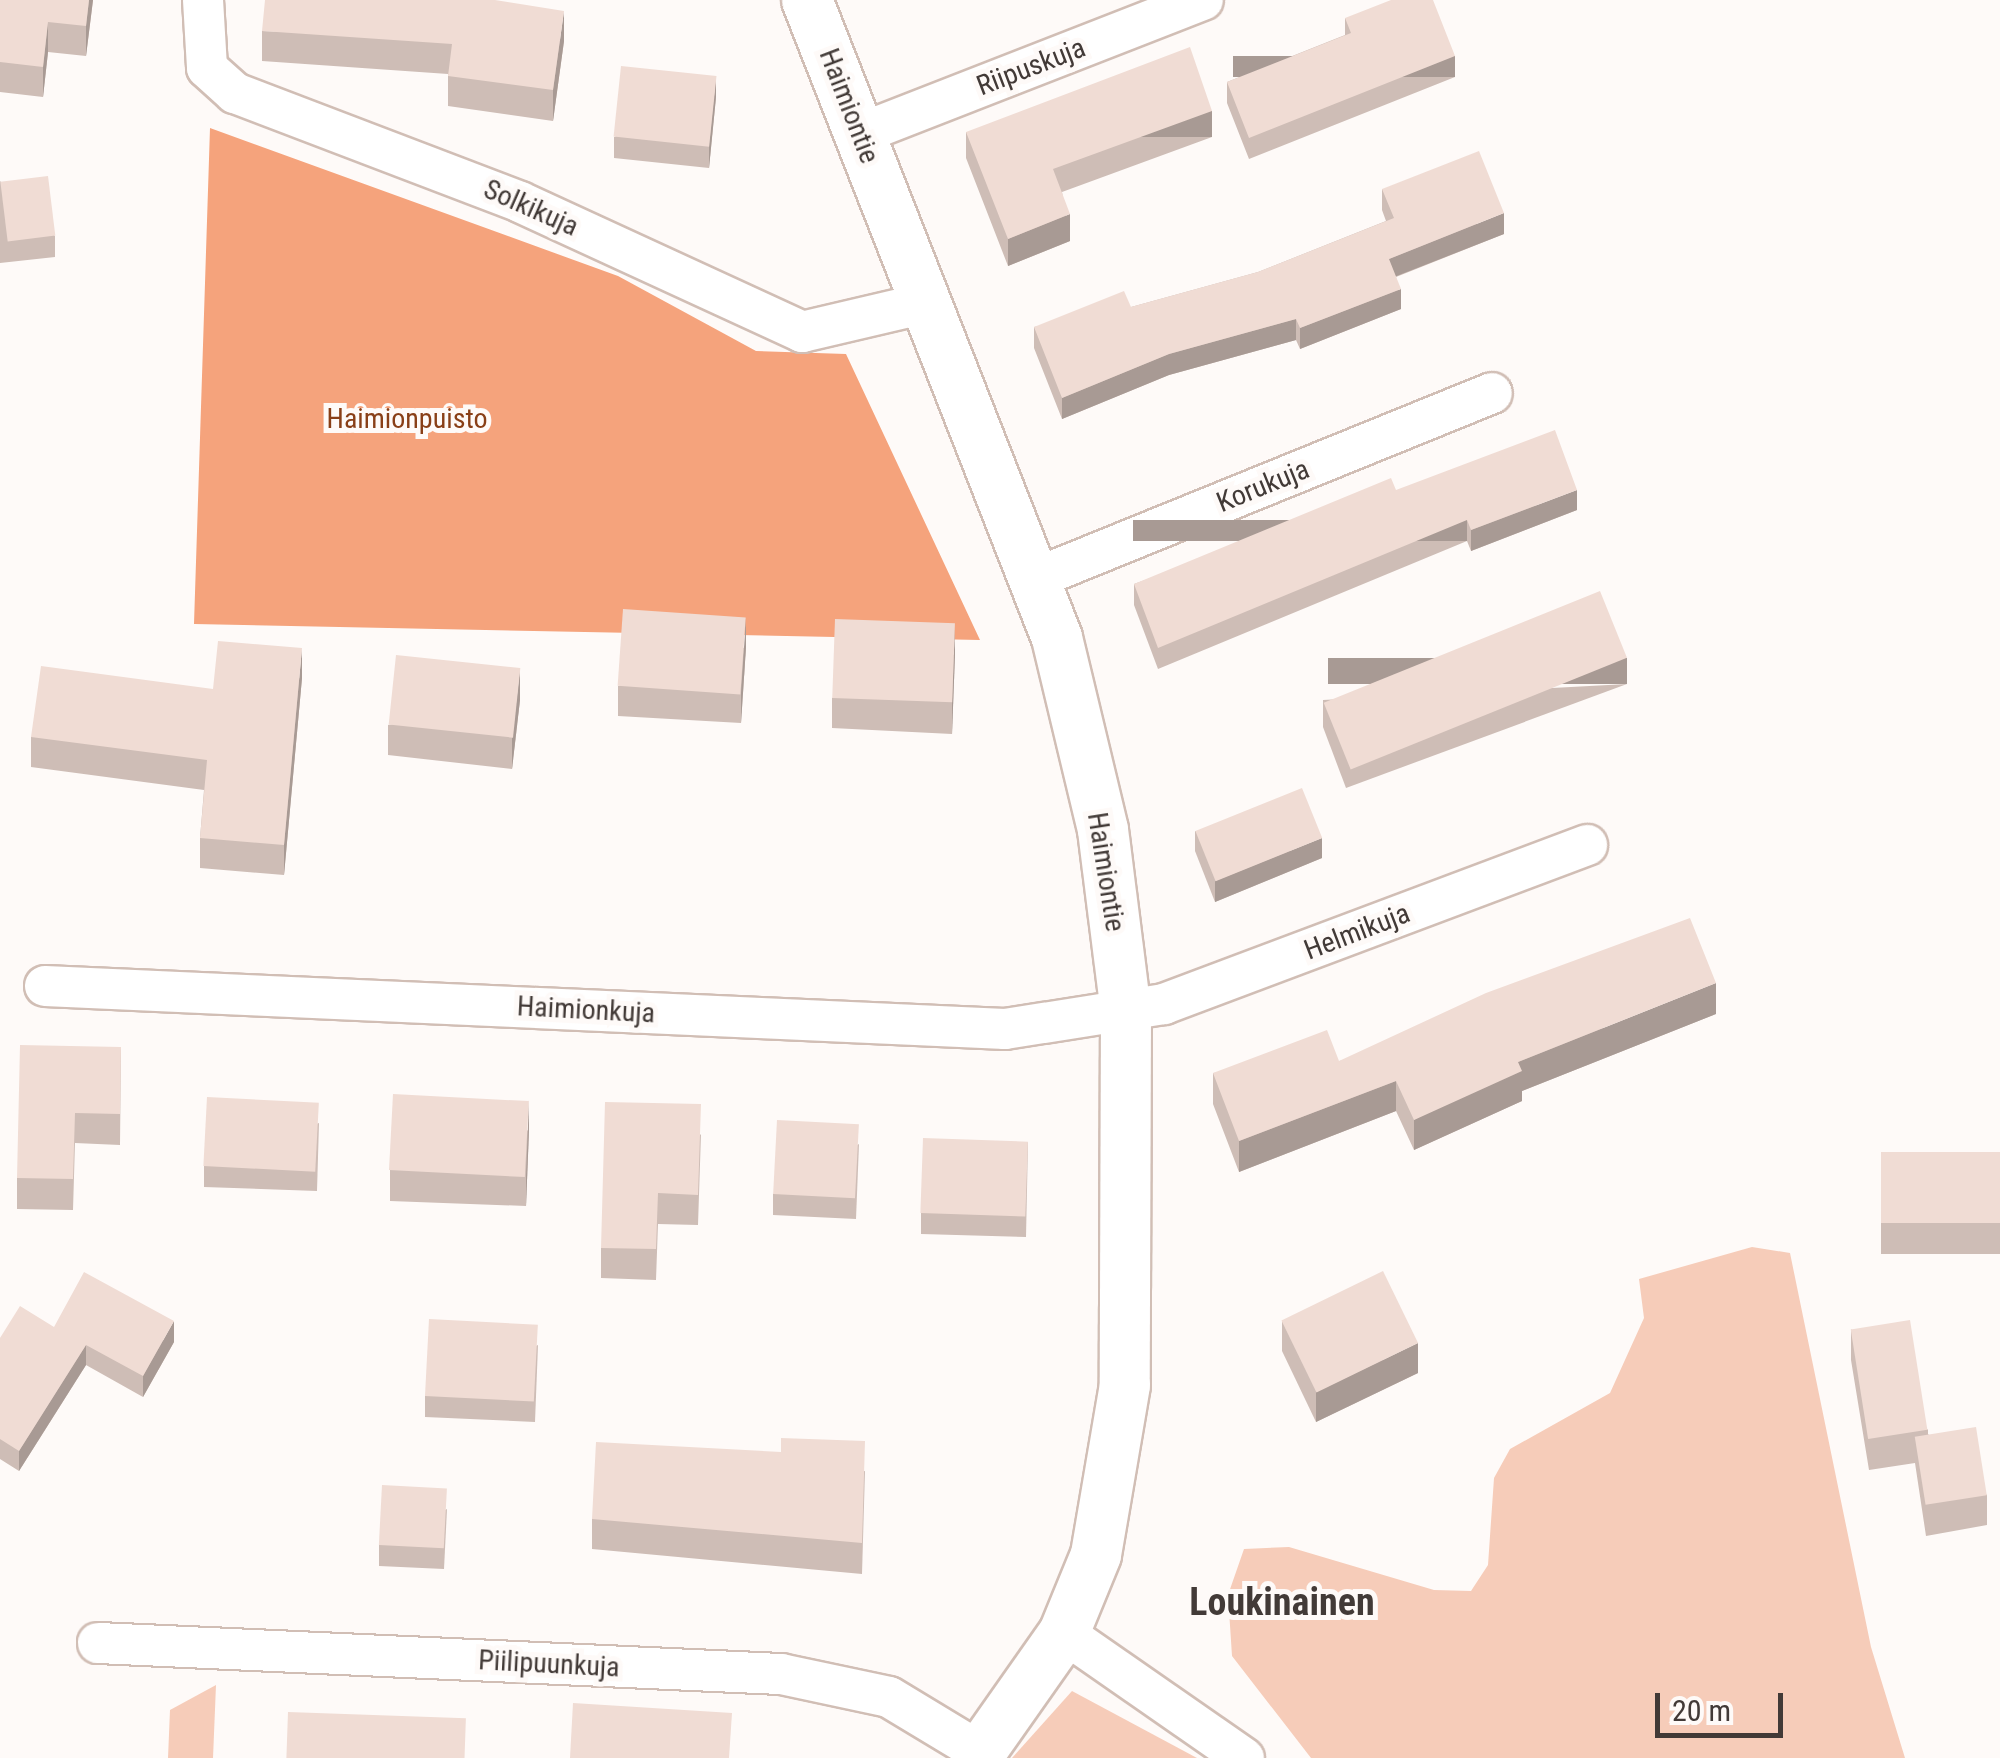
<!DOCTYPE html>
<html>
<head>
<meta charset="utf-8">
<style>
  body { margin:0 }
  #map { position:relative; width:2000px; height:1758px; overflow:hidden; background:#fefaf8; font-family:"Roboto Condensed",sans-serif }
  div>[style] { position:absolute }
  .green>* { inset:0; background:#f6ccb9 }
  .forest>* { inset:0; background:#f5a37c }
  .roads { filter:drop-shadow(2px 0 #d1beb5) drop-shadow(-2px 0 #d1beb5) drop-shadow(0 2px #d1beb5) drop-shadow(0 -2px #d1beb5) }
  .minor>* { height:40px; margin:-20px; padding:0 20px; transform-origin:20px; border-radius:20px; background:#fff }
  .tertiary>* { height:50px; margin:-25px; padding:0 25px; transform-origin:25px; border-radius:25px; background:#fff }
  .wall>* { inset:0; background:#cebdb6; transform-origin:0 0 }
  .shaded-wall>* { inset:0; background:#a89a94; transform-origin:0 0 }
  .building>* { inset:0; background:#f0dcd4; transform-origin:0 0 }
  span { translate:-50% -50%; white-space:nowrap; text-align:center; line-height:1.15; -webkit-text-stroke:10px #fefaf8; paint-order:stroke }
  .street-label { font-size:28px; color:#423a37 }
  .park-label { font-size:28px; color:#893f17 }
  .district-label { font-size:38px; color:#423a37; font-weight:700 }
  .scale { position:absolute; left:1655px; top:1693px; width:128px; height:45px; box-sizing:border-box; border:5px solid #423a37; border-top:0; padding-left:12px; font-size:30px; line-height:35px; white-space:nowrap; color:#423a37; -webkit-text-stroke:8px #fefaf8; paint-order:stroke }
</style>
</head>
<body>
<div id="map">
  <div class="green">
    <i style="clip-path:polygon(1752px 1247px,1790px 1253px,1871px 1647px,1905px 1758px,1311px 1758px,1232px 1656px,1228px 1595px,1244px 1549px,1289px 1547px,1434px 1590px,1471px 1591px,1488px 1565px,1494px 1478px,1510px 1449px,1610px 1393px,1644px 1318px,1639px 1279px)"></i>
    <i style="clip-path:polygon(216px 1685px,213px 1758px,168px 1758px,170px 1710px)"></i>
    <i style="clip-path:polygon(1072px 1691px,1197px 1758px,1012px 1758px)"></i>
  </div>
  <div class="forest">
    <i style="clip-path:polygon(210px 128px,618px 276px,756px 351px,846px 354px,980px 640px,194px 624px)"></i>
  </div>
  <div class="roads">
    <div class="minor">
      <i style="left:203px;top:0;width:68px;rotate:86.6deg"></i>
      <i style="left:207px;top:68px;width:38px;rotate:42deg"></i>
      <i style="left:235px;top:93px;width:305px;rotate:20.9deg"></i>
      <i style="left:520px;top:202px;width:311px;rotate:24.7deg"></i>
      <i style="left:802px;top:332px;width:127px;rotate:-13.2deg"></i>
      <i style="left:859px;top:134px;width:369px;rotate:-21.3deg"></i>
      <i style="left:1034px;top:579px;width:494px;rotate:-22.1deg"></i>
      <i style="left:45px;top:986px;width:961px;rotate:2.56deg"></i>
      <i style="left:1005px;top:1029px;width:161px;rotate:-8.9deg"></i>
      <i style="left:1164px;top:1004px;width:452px;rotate:-20.6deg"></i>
      <i style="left:1064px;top:1633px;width:219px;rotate:34.8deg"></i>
      <i style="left:98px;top:1643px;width:684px;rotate:2.6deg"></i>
      <i style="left:781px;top:1674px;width:110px;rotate:12deg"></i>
      <i style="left:889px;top:1697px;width:109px;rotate:31.1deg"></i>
    </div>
    <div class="tertiary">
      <i style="left:807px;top:0;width:685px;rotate:68.6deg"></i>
      <i style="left:1057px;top:638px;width:197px;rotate:76.5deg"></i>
      <i style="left:1103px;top:830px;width:184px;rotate:82.8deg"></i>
      <i style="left:1126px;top:1013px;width:372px;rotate:90.2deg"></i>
      <i style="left:1125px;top:1385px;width:172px;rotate:99.7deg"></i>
      <i style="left:1096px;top:1555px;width:84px;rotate:112.3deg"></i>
      <i style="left:1064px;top:1633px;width:153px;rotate:125.1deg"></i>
    </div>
  </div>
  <div class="wall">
    <i style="clip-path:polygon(0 0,93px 0,86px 56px,48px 52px,43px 97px,0 92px)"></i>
    <i style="clip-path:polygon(1345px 18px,1455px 77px,1249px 159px,1227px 103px,1227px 82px,1345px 35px)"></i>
    <i style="clip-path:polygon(262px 31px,564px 41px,553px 121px,448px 106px,448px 74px,262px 61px)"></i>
    <i style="clip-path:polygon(716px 97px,709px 168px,614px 158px,614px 137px)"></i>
    <i style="clip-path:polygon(966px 132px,1212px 137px,1062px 192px,1070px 241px,1008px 266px,966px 158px)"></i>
    <i style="clip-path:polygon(0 181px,55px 236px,55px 257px,0 263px)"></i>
    <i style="clip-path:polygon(1382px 189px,1504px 234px,1396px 277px,1401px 309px,1300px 349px,1296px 340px,1169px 375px,1062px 419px,1034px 348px,1034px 327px,1131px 307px,1258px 272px,1386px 221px,1382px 210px)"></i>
    <i style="clip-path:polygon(1396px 490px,1577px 510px,1471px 551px,1467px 541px,1158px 669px,1134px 605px,1134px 584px)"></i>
    <i style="clip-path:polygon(746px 647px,741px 723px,618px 716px,618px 686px)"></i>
    <i style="clip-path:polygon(955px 654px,952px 734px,832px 728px,832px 698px)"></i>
    <i style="clip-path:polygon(302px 678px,284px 875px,200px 868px,200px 838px,204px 790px,31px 767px,31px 737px,213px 689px)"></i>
    <i style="clip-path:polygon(1627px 684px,1346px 788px,1323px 727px,1323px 700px)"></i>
    <i style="clip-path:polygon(520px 700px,512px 769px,388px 755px,388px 725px)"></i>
    <i style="clip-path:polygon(1195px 831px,1322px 858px,1215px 902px,1195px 851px)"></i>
    <i style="clip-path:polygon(1716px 1014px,1522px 1091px,1522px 1101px,1414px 1150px,1396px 1111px,1239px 1172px,1213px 1104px,1213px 1073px,1339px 1061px)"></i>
    <i style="clip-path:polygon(121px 1047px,120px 1145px,75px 1143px,73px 1210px,17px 1209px,17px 1178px)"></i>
    <i style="clip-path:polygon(319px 1123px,317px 1191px,204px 1187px,204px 1166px)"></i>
    <i style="clip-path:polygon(529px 1130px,526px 1206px,390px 1201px,390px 1170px)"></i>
    <i style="clip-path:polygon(701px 1134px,698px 1225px,658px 1224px,656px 1280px,601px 1278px,601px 1248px)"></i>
    <i style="clip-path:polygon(1028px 1142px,1026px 1237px,921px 1234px,921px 1213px)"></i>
    <i style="clip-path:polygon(859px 1144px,856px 1219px,773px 1215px,773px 1194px)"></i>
    <i style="left:2000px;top:1152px;width:102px;height:119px;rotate:90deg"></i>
    <i style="clip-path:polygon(1282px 1321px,1418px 1373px,1316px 1422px,1282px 1351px)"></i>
    <i style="clip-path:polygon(54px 1327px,174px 1342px,143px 1397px,86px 1365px,19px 1471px,0 1459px,0 1338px)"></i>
    <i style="clip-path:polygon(1851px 1329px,1928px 1430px,1928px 1434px,1987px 1495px,1987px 1525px,1926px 1536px,1915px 1463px,1869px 1470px,1851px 1360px)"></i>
    <i style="clip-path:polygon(538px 1345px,535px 1422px,425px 1417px,425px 1396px)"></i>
    <i style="clip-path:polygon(865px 1471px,862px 1574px,592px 1549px,592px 1519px)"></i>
    <i style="clip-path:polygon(447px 1509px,444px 1569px,379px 1566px,379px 1545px)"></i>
  </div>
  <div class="shaded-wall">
    <i style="clip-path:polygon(89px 0,93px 0,86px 56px,86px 26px)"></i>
    <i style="clip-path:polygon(564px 11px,564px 41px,553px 121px,553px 90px)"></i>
    <i style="clip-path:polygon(48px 22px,48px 52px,43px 97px,43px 67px)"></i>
    <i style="left:1455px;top:56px;width:21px;height:222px;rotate:90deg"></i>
    <i style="clip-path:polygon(716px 76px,716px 97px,709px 168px,709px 147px)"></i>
    <i style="left:1212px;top:111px;width:26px;height:169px;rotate:90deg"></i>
    <i style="clip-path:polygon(1504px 213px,1504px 234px,1389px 279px,1389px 259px)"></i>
    <i style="clip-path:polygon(1070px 214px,1070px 241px,1008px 266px,1008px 239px)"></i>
    <i style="clip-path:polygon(1401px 289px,1401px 309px,1300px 349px,1300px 328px)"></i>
    <i style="clip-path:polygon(1296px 319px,1296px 340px,1169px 375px,1062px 419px,1062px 398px,1169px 354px)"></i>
    <i style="clip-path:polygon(1577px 490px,1577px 510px,1471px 551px,1471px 530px)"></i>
    <i style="left:1467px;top:520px;width:21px;height:334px;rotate:90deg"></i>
    <i style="clip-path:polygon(746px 617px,746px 647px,741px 723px,741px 693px)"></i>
    <i style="clip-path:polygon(955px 624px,955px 654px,952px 734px,952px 703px)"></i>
    <i style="clip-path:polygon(302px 648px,302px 678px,284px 875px,284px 845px)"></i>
    <i style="left:1627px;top:658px;width:26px;height:299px;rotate:90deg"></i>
    <i style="clip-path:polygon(520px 669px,520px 700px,512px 769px,512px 739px)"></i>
    <i style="clip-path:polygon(1322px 838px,1322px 858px,1215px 902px,1215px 881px)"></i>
    <i style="clip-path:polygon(1716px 983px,1716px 1014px,1522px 1091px,1522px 1101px,1414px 1150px,1414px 1120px,1518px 1062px)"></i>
    <i style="clip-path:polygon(1396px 1081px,1396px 1111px,1239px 1172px,1239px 1141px)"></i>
    <i style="clip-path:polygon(529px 1100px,529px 1130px,526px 1206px,526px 1176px)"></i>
    <i style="clip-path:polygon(174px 1321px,174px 1342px,143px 1397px,143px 1376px)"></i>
    <i style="clip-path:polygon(1418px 1343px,1418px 1373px,1316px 1422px,1316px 1392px)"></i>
    <i style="clip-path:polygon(86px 1345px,86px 1365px,19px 1471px,19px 1451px)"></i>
  </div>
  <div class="building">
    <i style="clip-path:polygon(0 0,89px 0,86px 26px,48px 22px,43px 67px,0 62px)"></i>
    <i style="clip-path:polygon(265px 0,495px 0,564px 11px,553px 90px,448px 76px,452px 44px,262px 31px)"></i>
    <i style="clip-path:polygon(1391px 0,1433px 0,1455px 56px,1249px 138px,1227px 82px,1351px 33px,1345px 18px)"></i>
    <i style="clip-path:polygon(1190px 47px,1212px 111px,1053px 169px,1070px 214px,1008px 239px,966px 132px)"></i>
    <i style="left:621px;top:66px;width:96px;height:71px;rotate:6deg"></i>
    <i style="clip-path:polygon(1479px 151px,1504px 213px,1389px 259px,1401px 289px,1300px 328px,1296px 319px,1169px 354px,1062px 398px,1034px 327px,1124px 291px,1131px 307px,1258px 272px,1394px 218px,1382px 189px)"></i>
    <i style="left:48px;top:176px;width:60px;height:48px;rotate:83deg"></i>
    <i style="clip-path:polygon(1555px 430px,1577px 490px,1471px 530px,1467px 520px,1158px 648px,1134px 584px,1391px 478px,1396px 490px)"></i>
    <i style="left:1600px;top:591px;width:72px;height:298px;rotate:68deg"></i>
    <i style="left:623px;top:609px;width:123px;height:77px;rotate:4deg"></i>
    <i style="left:835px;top:619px;width:120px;height:79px;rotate:2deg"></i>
    <i style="clip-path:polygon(218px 641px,302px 648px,284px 845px,200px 838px,207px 760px,31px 737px,41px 666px,213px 689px)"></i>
    <i style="left:396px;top:655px;width:125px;height:70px;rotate:6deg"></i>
    <i style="left:1302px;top:788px;width:54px;height:115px;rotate:68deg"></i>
    <i style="clip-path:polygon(1690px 918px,1716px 983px,1518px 1062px,1522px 1071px,1414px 1120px,1396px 1081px,1239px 1141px,1213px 1073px,1327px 1030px,1339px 1061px,1486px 993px)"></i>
    <i style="clip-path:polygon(20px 1045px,121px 1047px,120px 1114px,75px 1113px,73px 1179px,17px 1178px)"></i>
    <i style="left:393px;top:1094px;width:136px;height:76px;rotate:3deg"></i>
    <i style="left:207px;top:1097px;width:112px;height:69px;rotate:3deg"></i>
    <i style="clip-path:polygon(605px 1102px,701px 1104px,698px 1195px,658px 1193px,656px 1249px,601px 1248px)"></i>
    <i style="left:777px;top:1120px;width:82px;height:74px;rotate:3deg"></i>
    <i style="left:923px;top:1138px;width:105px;height:75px;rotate:2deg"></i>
    <i style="left:2000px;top:1152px;width:71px;height:119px;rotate:90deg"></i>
    <i style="left:1383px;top:1271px;width:80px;height:113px;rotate:64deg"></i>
    <i style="clip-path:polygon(84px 1272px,174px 1321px,143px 1376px,86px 1345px,19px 1451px,0 1439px,0 1338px,20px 1306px,54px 1327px)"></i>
    <i style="left:429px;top:1319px;width:109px;height:77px;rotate:3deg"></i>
    <i style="left:1910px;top:1320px;width:111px;height:60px;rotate:81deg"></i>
    <i style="left:1976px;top:1427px;width:69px;height:62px;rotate:81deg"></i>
    <i style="clip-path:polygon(781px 1438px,865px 1441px,862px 1543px,592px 1519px,596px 1442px,781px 1452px)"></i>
    <i style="left:382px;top:1485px;width:65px;height:60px;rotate:3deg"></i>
    <i style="clip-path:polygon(573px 1703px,732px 1713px,729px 1758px,570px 1758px)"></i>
    <i style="left:288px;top:1712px;width:178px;height:46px;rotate:2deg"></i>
  </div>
  <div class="street-label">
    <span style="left:1031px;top:67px;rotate:-21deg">Riipuskuja</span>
    <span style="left:849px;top:106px;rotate:69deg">Haimiontie</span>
    <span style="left:531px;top:208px;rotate:24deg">Solkikuja</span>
    <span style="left:1263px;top:486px;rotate:-22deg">Korukuja</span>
    <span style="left:1106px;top:872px;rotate:81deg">Haimiontie</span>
    <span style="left:1357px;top:932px;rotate:-21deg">Helmikuja</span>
    <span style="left:586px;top:1010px;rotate:3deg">Haimionkuja</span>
    <span style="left:549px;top:1664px;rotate:3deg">Piilipuunkuja</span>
  </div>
  <div class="park-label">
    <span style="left:407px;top:419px">Haimionpuisto</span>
  </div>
  <div class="district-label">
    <span style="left:1282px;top:1603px">Loukinainen</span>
  </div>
  <div class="scale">20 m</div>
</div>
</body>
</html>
